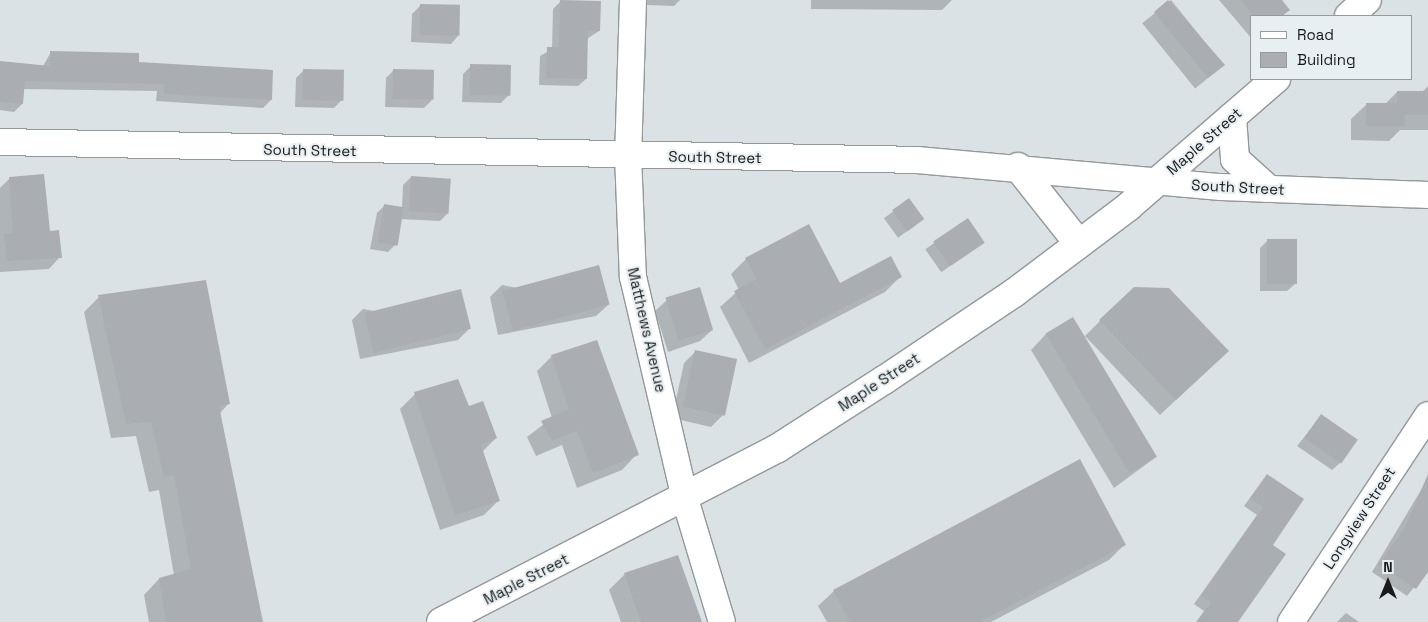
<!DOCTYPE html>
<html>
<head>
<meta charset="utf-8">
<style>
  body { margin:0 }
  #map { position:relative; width:1428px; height:622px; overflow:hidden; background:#dbe2e5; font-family:"Space Grotesk",sans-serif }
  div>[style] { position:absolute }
  .shadow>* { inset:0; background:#0003; transform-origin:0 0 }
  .building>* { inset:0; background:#aaaeb3; transform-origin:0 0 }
  .roads { filter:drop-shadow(1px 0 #92989b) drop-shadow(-1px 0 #92989b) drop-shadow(0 1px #92989b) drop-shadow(0 -1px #92989b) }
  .minor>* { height:26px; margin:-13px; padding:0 13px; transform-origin:13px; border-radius:13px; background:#fff }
  .major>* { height:28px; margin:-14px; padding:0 14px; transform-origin:14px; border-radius:14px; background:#fff }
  span { translate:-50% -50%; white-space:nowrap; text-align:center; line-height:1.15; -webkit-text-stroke:4px #e8eff2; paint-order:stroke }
  .street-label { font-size:15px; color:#181a1b }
  .legend { position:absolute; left:1250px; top:15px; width:162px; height:65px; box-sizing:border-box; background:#e8eff2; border:1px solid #959a9c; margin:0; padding:6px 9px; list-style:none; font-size:15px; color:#181a1b }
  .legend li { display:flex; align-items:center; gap:10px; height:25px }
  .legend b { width:25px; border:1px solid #959a9c }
  .north { position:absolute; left:1363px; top:557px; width:50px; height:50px; -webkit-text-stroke:4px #e8eff2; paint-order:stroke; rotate:0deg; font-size:14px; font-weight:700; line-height:20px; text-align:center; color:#181a1b }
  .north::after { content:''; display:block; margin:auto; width:18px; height:22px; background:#181a1b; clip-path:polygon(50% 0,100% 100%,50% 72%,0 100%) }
</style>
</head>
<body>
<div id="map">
  <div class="shadow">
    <i style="clip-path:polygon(646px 0,680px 0,674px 6px,646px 5px)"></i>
    <i style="clip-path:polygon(811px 0,952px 0,942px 10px,811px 9px)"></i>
    <i style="left:1171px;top:0;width:84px;height:37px;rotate:51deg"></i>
    <i style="clip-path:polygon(1219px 0,1280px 0,1288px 10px,1282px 16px,1252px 16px,1252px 39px)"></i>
    <i style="clip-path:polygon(561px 1px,599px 31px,587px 39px,586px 79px,578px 86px,539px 85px,540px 56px,552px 49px,553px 9px)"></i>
    <i style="clip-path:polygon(420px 6px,458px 36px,451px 44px,411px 42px,412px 14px)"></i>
    <i style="clip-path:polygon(51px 52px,138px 64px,272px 71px,271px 100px,263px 108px,156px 101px,157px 91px,23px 89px,22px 104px,14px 112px,0 110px,0 63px,43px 66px)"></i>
    <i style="clip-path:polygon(471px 66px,509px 95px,501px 103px,462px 102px,463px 74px)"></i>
    <i style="clip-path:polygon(394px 70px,432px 100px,424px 108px,385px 107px,386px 78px)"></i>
    <i style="clip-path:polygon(303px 71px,342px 100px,334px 108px,295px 107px,296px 78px)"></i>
    <i style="clip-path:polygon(1428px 86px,1428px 130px,1400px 130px,1389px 141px,1351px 140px,1351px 119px,1367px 104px,1385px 104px,1397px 92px,1422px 92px)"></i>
    <i style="clip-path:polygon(411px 177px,448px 213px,440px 221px,400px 219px,396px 244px,388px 252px,370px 249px,377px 213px,385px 205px,402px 208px,403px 185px)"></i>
    <i style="clip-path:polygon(10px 178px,60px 257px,49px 269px,0 272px,0 188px)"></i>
    <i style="left:909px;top:200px;width:24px;height:31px;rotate:54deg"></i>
    <i style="left:967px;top:220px;width:28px;height:51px;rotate:55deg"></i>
    <i style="clip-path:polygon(1268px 240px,1295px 284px,1287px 291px,1260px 291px,1260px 248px)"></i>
    <i style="clip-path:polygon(746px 259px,839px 284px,900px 277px,885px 292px,749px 363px,720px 307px,739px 290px,731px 274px)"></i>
    <i style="clip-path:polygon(502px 285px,608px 305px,596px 316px,498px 335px,490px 297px)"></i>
    <i style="clip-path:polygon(99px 297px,229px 403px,220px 413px,262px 622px,149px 622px,144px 595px,159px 579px,174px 575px,159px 490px,149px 492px,136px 436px,111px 438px,84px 312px)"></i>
    <i style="clip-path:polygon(667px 300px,712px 330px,700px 341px,668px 352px,655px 311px)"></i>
    <i style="clip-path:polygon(363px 309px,470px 328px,458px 340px,360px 359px,352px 320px)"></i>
    <i style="clip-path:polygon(1100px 321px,1212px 366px,1160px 415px,1085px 336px)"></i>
    <i style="clip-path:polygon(1046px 334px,1156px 457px,1114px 488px,1031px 350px)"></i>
    <i style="clip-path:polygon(696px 351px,723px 415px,711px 427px,672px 418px,684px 363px)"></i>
    <i style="clip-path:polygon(552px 356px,637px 454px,622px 470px,577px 488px,562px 445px,536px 456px,527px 437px,552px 418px,537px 371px)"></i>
    <i style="clip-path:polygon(415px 394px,468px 408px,496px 438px,482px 452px,499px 500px,484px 515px,440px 530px,400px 409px)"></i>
    <i style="clip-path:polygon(1321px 416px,1340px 463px,1332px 470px,1297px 446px)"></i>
    <i style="clip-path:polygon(1267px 475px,1271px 545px,1236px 622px,1196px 622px,1204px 611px,1194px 604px,1257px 515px,1244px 506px)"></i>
    <i style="clip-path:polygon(1424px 485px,1428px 487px,1428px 570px,1407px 596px,1372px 572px)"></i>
    <i style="clip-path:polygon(1124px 545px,1109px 560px,991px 622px,827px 622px,818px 606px,834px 591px)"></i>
    <i style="clip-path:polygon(625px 574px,700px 622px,621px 622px,609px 590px)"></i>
    <i style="clip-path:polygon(1346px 613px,1359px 622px,1337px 622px)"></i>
  </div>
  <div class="building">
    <i style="clip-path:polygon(560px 0,601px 1px,600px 31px,588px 31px,587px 79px,546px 78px,547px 47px,559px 47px)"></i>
    <i style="clip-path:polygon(1168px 0,1225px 65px,1208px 78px,1154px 12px)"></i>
    <i style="clip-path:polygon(1241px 0,1282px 0,1290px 10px,1282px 16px,1254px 16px)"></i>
    <i style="left:420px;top:4px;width:40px;height:31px;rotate:1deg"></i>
    <i style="clip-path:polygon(50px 51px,139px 53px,139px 62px,273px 70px,272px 100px,164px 94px,164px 84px,25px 81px,23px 104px,0 102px,0 61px,50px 66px)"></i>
    <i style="left:470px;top:64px;width:41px;height:31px;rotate:1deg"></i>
    <i style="left:303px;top:69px;width:41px;height:31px;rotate:1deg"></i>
    <i style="left:393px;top:69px;width:41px;height:30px;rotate:1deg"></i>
    <i style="clip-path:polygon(1397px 91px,1428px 91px,1428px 115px,1405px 115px,1405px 126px,1366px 126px,1366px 103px,1397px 103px)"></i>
    <i style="clip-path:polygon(44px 174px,50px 231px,59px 230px,62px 258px,7px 261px,4px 234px,13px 233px,9px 177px)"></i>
    <i style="left:411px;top:176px;width:40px;height:35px;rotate:4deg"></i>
    <i style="left:909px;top:198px;width:26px;height:21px;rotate:54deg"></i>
    <i style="left:384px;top:204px;width:20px;height:39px;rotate:9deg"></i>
    <i style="left:968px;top:218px;width:30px;height:42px;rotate:56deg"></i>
    <i style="clip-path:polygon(809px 224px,840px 283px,891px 256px,902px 277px,765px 349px,734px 291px,757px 279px,745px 258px)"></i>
    <i style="left:1267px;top:239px;width:30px;height:45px"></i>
    <i style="left:599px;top:265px;width:41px;height:100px;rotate:75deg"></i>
    <i style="clip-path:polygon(206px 280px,230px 404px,219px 406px,263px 622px,166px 622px,159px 578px,191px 569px,174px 475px,164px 477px,151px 422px,126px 424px,98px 295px)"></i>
    <i style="left:700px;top:287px;width:45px;height:36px;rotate:73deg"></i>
    <i style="clip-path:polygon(1134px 287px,1169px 288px,1229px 351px,1176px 400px,1099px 320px)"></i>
    <i style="left:461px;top:289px;width:41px;height:100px;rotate:76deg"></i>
    <i style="left:1073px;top:317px;width:163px;height:32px;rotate:59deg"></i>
    <i style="clip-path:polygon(597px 340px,639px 455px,593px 473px,577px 431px,552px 441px,541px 421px,569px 409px,551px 355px)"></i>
    <i style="left:695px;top:350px;width:43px;height:58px;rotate:12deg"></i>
    <i style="clip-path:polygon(458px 379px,469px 406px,483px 401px,497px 438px,481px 445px,500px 501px,455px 515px,414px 392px)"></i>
    <i style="left:1321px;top:414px;width:45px;height:29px;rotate:35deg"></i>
    <i style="clip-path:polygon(1080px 459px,1126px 545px,979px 622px,850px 622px,833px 590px)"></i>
    <i style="clip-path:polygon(1267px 474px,1304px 499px,1273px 545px,1286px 554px,1238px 622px,1197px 622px,1211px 602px,1201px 596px,1263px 507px,1250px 498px)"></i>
    <i style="clip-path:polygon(1428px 474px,1428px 572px,1416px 589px,1379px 564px,1406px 526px)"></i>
    <i style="clip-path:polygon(678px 555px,702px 622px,641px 622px,624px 573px)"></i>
  </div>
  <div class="roads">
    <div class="minor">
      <i style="left:633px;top:0;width:155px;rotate:91.8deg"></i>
      <i style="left:628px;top:155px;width:122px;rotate:87.7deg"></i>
      <i style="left:633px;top:277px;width:228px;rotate:76.8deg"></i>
      <i style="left:685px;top:499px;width:128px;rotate:73.3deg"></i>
      <i style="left:0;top:142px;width:917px;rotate:1.12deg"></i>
      <i style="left:917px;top:160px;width:305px;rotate:5.1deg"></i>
      <i style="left:1221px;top:187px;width:207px;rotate:2.2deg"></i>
      <i style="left:1291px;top:622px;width:248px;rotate:-56.5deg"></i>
    </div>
    <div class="major">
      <i style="left:1349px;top:16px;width:24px;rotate:-42deg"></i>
      <i style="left:1232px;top:117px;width:42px;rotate:85.9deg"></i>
      <i style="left:1235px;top:159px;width:43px;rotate:42.2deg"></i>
      <i style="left:1018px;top:167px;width:98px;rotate:51.6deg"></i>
      <i style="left:441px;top:622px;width:379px;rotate:-27.3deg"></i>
      <i style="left:778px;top:448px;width:126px;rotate:-32.7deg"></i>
      <i style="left:884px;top:380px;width:156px;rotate:-33.8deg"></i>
      <i style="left:1014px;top:293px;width:143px;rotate:-37deg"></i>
      <i style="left:1128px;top:207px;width:196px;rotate:-40.9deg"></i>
    </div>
  </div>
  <div class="street-label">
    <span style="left:1204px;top:141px;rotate:-41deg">Maple Street</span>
    <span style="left:310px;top:150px;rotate:1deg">South Street</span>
    <span style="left:715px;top:157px;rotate:1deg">South Street</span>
    <span style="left:1238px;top:187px;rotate:3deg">South Street</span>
    <span style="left:647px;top:330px;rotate:77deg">Matthews Avenue</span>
    <span style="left:879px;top:382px;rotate:-33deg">Maple Street</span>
    <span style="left:1359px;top:518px;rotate:-57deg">Longview Street</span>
    <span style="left:526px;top:579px;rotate:-27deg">Maple Street</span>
  </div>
  <ul class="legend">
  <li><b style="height:6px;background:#fff"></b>Road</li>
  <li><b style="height:14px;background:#aaaeb3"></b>Building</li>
  </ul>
  <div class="north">N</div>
</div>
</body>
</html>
